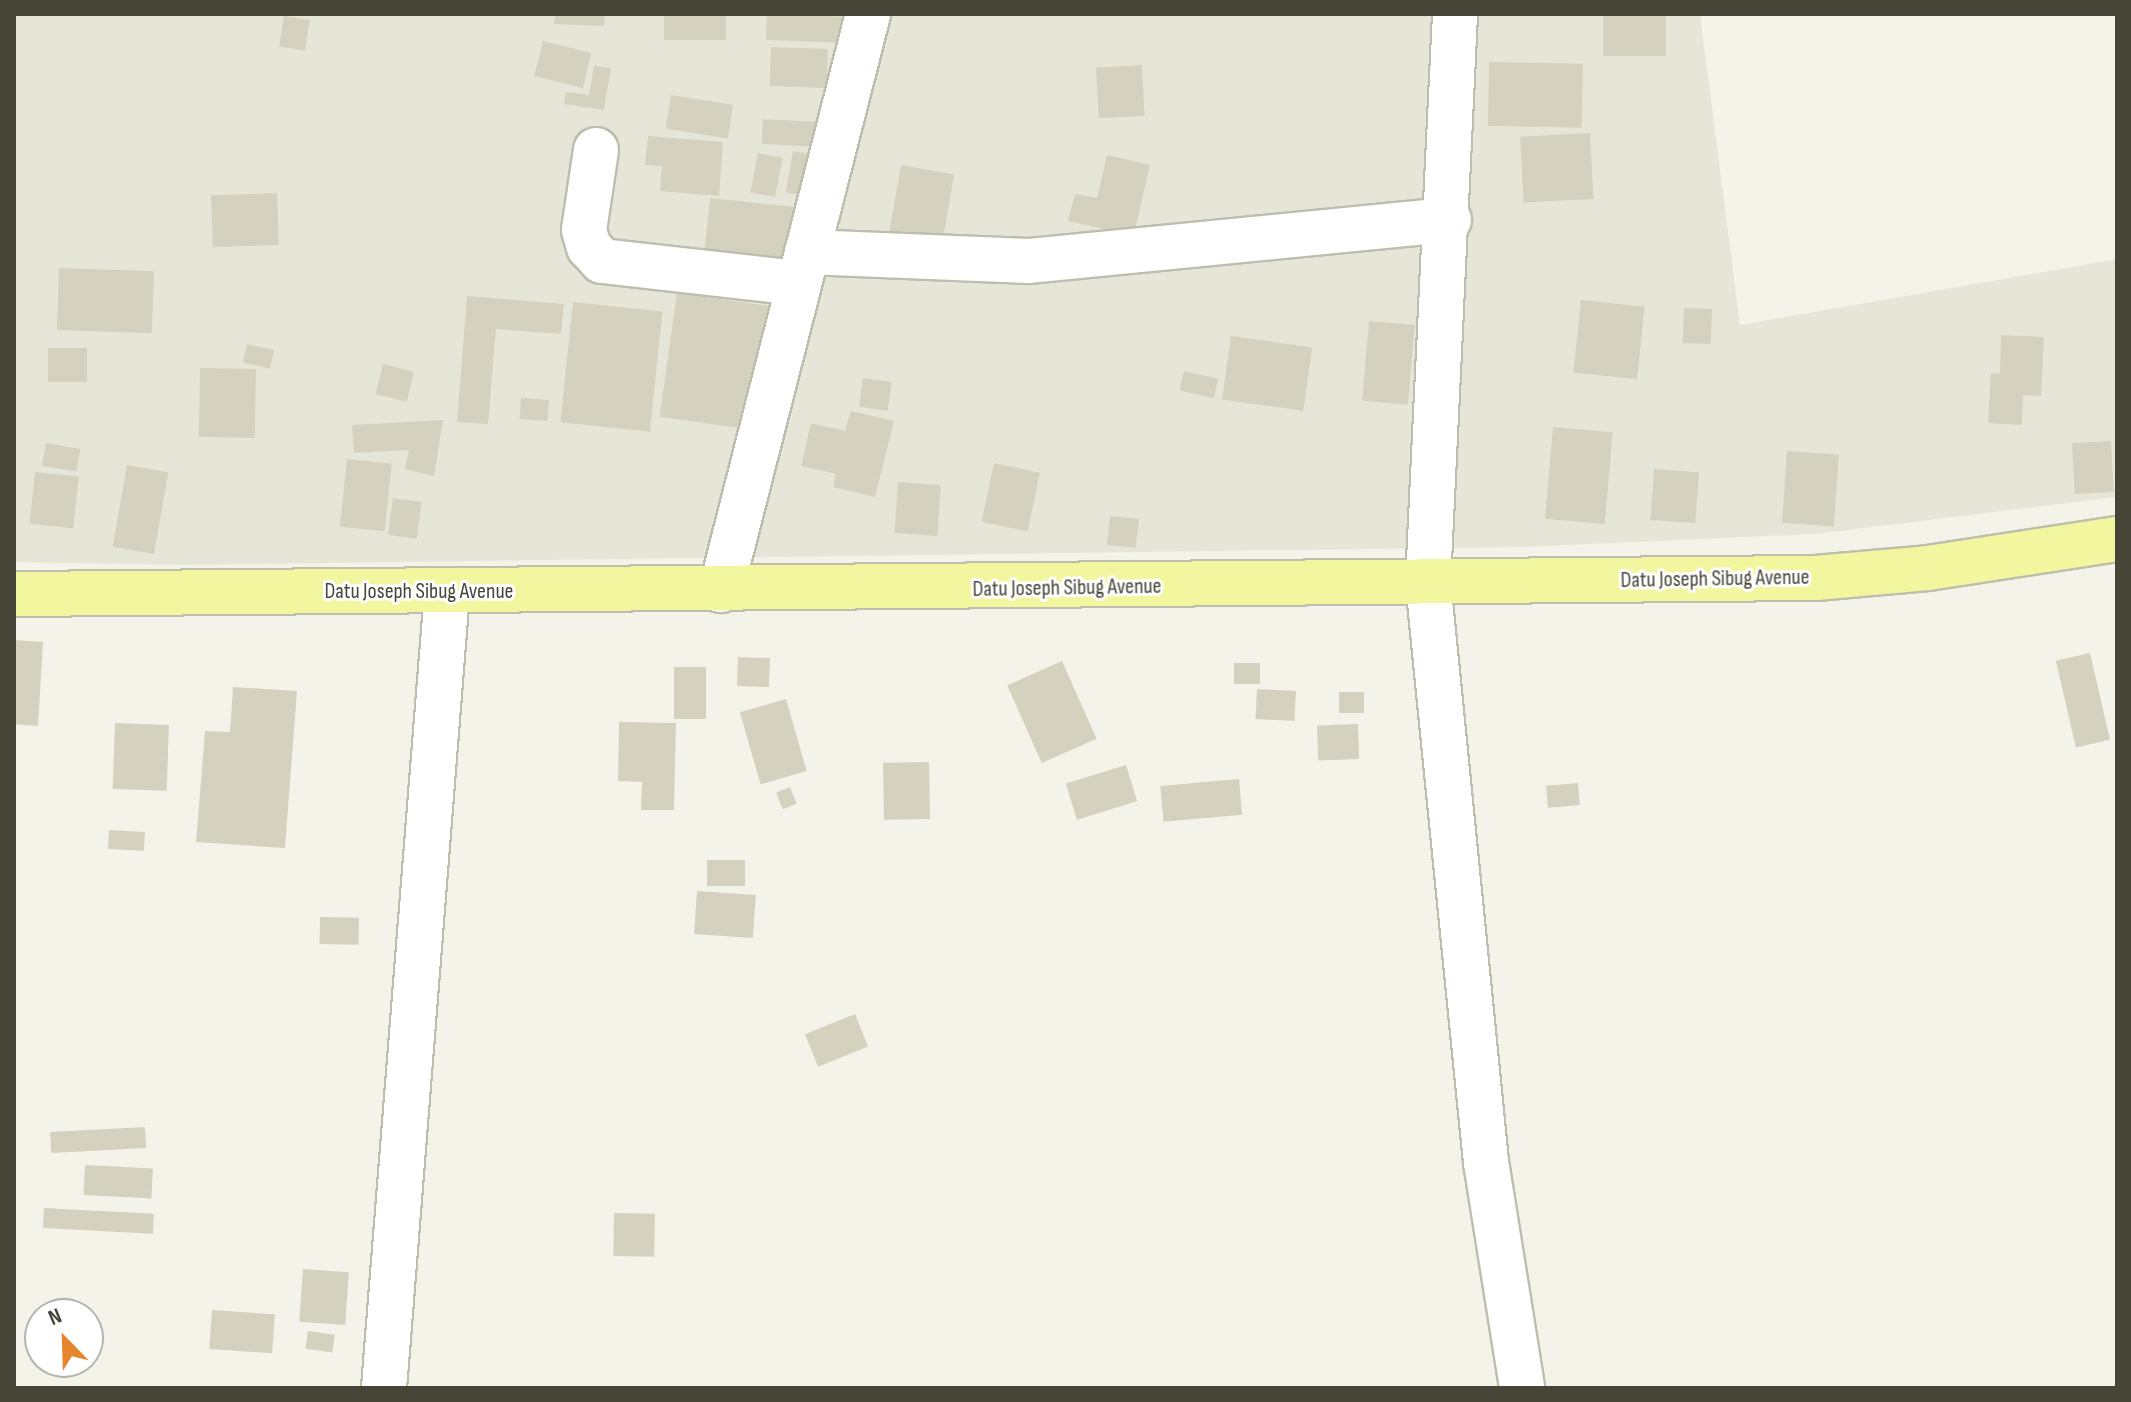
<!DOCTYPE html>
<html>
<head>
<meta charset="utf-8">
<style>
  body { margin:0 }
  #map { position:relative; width:2131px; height:1402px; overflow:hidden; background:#f3f3e9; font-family:"Sofia Sans Condensed",sans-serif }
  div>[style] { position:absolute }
  .residential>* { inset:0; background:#e6e6d8 }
  .building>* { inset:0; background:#d4d2bf; transform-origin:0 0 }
  .roads { filter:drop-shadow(2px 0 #bebeac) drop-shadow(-2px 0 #bebeac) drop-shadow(0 2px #bebeac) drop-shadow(0 -2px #bebeac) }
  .minor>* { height:44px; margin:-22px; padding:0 22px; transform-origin:22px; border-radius:22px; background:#fff }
  .major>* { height:44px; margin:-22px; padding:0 22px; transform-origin:22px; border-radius:22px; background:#f2f69f }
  span { translate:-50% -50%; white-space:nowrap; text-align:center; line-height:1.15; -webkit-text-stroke:6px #fff; paint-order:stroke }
  .street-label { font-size:22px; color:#464538 }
  .frame { position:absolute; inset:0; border:16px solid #464538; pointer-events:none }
  .north { position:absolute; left:24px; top:1298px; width:80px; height:80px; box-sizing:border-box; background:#fff; border:2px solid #b5b5af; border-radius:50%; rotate:337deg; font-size:22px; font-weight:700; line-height:32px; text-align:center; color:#464538 }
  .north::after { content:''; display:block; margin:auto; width:28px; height:36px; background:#e7852c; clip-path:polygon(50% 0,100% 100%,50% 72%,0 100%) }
</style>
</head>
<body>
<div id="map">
  <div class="residential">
    <i style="clip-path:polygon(14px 14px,1700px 14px,1740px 325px,2117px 259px,2117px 497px,1815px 534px,1522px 547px,182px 565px,14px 562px)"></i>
  </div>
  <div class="building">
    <i style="clip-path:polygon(555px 14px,605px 14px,604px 26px,554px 24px)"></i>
    <i style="left:664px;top:14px;width:62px;height:26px"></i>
    <i style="left:767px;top:14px;width:91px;height:26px;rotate:2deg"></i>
    <i style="left:1603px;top:14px;width:63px;height:42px"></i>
    <i style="left:284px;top:16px;width:26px;height:31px;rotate:9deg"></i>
    <i style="left:543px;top:41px;width:50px;height:36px;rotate:14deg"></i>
    <i style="left:771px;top:47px;width:57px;height:39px;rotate:2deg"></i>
    <i style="left:1489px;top:62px;width:94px;height:64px;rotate:1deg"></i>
    <i style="left:1142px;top:65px;width:51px;height:46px;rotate:87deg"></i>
    <i style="clip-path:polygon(594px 66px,611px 68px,604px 110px,564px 104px,566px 92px,589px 95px)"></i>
    <i style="left:671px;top:95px;width:63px;height:34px;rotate:9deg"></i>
    <i style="left:763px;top:119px;width:65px;height:25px;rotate:3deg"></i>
    <i style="left:1590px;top:133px;width:66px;height:70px;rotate:87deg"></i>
    <i style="clip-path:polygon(648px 136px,723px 142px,719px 196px,660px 191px,662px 166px,645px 165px)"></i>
    <i style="left:793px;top:151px;width:27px;height:42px;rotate:10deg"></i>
    <i style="left:758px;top:153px;width:25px;height:40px;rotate:11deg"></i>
    <i style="clip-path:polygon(1107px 155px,1150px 165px,1130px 251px,1102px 245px,1105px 229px,1068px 221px,1075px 194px,1097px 198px)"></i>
    <i style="left:901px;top:165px;width:54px;height:72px;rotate:10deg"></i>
    <i style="left:277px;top:193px;width:52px;height:66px;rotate:88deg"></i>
    <i style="left:710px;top:198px;width:93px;height:73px;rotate:6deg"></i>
    <i style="left:59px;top:268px;width:95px;height:62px;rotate:2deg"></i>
    <i style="left:677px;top:293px;width:95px;height:125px;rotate:8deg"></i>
    <i style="clip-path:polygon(467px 296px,564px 304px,561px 334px,496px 329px,488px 424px,457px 422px)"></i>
    <i style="left:1581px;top:300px;width:64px;height:73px;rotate:6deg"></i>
    <i style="left:573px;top:302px;width:90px;height:121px;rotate:6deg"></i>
    <i style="left:1684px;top:308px;width:28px;height:35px;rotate:2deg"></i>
    <i style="left:1369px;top:321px;width:46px;height:80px;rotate:5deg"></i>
    <i style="clip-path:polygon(2001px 335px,2044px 337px,2041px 396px,2023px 395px,2022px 425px,1988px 423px,1991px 373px,2000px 374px)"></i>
    <i style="left:1231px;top:336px;width:82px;height:64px;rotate:8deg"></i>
    <i style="left:247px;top:344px;width:28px;height:19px;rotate:13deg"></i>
    <i style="left:48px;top:348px;width:39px;height:34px"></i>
    <i style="left:383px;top:364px;width:32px;height:31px;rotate:14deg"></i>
    <i style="left:200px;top:368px;width:56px;height:69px;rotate:1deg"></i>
    <i style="left:1184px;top:371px;width:35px;height:20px;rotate:13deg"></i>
    <i style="left:863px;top:378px;width:29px;height:29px;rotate:8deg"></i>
    <i style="left:521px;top:398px;width:28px;height:21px;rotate:4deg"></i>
    <i style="clip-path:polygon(851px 411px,894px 421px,875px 497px,833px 487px,836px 474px,801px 466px,811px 423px,845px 431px)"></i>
    <i style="clip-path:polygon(443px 420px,434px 476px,405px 469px,409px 450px,354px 453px,352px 425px)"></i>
    <i style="left:1553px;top:427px;width:60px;height:92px;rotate:5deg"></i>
    <i style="left:2111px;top:441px;width:51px;height:39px;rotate:87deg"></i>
    <i style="left:46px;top:443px;width:35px;height:23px;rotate:10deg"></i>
    <i style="left:1787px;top:451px;width:52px;height:72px;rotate:4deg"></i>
    <i style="left:347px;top:459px;width:45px;height:68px;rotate:6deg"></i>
    <i style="left:994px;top:463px;width:47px;height:60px;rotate:12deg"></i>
    <i style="left:127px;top:465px;width:42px;height:83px;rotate:10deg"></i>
    <i style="left:1654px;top:469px;width:45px;height:51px;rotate:4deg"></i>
    <i style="left:35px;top:472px;width:44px;height:52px;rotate:6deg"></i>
    <i style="left:898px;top:482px;width:43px;height:51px;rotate:4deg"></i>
    <i style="left:393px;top:498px;width:29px;height:37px;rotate:8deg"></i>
    <i style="left:1110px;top:516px;width:29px;height:29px;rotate:6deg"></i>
    <i style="clip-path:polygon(14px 640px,43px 642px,38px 726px,14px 724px)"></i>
    <i style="left:2090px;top:653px;width:89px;height:35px;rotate:77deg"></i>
    <i style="left:738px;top:657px;width:32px;height:29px;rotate:2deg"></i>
    <i style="left:1062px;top:661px;width:85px;height:60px;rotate:66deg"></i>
    <i style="left:1260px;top:663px;width:21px;height:26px;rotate:90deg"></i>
    <i style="left:674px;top:667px;width:32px;height:52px"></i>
    <i style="clip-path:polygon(233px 687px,297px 691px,285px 848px,196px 842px,205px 731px,230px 732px)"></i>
    <i style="left:1257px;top:689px;width:39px;height:30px;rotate:3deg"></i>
    <i style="left:1339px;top:692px;width:25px;height:21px"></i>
    <i style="left:786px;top:699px;width:75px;height:48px;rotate:74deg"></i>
    <i style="clip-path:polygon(619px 722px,676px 723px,674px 810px,641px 810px,642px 782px,618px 781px)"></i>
    <i style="left:115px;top:723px;width:54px;height:66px;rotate:2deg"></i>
    <i style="left:1358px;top:724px;width:35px;height:41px;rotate:88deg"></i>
    <i style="left:929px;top:762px;width:57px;height:46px;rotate:89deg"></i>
    <i style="left:1126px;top:765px;width:38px;height:63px;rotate:73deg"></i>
    <i style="left:1239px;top:779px;width:36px;height:79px;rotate:85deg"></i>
    <i style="left:1578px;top:783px;width:22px;height:32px;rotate:85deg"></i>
    <i style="left:790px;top:787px;width:18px;height:15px;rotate:68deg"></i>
    <i style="left:109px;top:830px;width:36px;height:19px;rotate:3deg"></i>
    <i style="left:707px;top:860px;width:38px;height:26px"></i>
    <i style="left:697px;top:891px;width:59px;height:43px;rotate:4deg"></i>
    <i style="left:320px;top:917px;width:39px;height:27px;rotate:1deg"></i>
    <i style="left:855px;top:1014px;width:35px;height:54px;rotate:68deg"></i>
    <i style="left:145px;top:1127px;width:21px;height:95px;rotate:87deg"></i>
    <i style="left:85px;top:1165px;width:68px;height:30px;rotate:3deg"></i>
    <i style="left:44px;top:1208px;width:110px;height:20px;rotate:3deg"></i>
    <i style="left:614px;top:1213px;width:41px;height:43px;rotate:1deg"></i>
    <i style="left:303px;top:1269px;width:46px;height:53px;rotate:4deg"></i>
    <i style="left:212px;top:1310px;width:63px;height:39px;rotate:4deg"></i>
    <i style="left:308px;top:1331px;width:27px;height:18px;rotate:8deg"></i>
  </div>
  <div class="roads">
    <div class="minor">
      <i style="left:1455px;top:14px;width:569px;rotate:92.72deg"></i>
      <i style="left:1428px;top:582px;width:583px;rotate:84.29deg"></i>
      <i style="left:1486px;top:1162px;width:229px;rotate:80.9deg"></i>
      <i style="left:596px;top:150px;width:81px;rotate:98.5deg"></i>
      <i style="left:584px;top:230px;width:18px;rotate:74deg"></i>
      <i style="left:589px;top:247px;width:19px;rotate:47deg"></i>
      <i style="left:602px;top:261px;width:198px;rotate:6.4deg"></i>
      <i style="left:807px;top:252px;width:222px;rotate:2.3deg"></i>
      <i style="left:1029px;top:261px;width:422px;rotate:-5.6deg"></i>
      <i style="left:721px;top:590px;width:594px;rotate:-75.68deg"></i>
      <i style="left:384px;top:1388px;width:798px;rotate:-85.47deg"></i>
    </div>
    <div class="major">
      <i style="left:14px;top:594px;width:1802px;rotate:-0.51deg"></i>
      <i style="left:1816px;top:578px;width:112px;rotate:-5.1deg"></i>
      <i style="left:1928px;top:568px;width:191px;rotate:-8.7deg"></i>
    </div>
  </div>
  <div class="street-label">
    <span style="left:1715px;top:579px;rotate:-1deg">Datu Joseph Sibug Avenue</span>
    <span style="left:1067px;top:588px;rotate:-1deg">Datu Joseph Sibug Avenue</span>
    <span style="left:419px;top:592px">Datu Joseph Sibug Avenue</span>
  </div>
  <div class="frame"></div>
  <div class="north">N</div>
</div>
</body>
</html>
